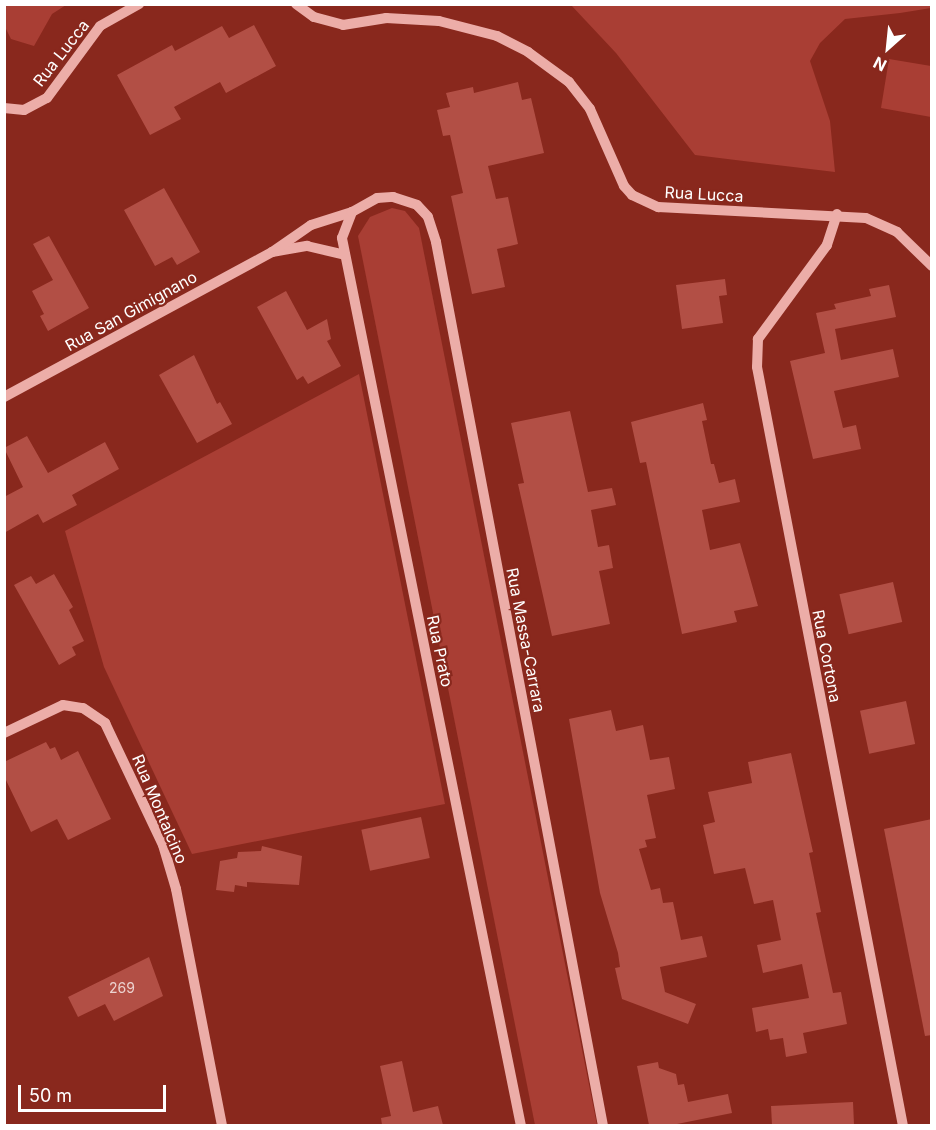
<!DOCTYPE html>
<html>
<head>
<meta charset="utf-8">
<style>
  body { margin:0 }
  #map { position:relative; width:936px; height:1130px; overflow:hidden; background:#89281d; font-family:Inter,sans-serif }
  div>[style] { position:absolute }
  .green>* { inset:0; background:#a93e34 }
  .building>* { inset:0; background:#b24f45; transform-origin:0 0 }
  .minor>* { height:10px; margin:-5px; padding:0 5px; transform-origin:5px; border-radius:5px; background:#ecada8 }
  span { translate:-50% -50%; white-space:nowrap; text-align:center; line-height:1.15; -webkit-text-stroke:4.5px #89281d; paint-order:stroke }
  .number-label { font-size:14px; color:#ecd3d0 }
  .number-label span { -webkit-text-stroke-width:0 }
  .street-label { font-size:16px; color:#fff }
  .frame { position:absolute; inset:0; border:6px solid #fff; pointer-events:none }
  .north { position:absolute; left:858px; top:18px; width:60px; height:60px; -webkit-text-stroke:4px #89281d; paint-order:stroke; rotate:207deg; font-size:16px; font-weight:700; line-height:24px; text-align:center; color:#fff }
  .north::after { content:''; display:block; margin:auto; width:21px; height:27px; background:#fff; clip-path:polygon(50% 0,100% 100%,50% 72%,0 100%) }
  .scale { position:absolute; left:18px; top:1085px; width:148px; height:27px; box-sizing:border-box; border:3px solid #fff; border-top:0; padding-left:8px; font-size:18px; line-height:21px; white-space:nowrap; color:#fff; -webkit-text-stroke:4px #89281d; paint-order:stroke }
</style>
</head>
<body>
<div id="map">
  <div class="green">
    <i style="clip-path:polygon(931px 4px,931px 8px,900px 13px,845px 19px,820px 43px,810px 61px,830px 121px,835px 172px,695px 155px,616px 53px,571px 5px)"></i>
    <i style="clip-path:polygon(4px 5px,5px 4px,66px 5px,52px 14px,34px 46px,11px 39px,5px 27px)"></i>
    <i style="clip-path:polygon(889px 59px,931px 66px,931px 117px,881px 108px)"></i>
    <i style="clip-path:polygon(392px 208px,405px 211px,419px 228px,597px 1125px,535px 1125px,358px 236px,370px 217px)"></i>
    <i style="clip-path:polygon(359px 374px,445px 804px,192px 854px,104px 667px,65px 531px)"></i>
  </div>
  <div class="building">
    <i style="clip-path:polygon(254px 25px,276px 66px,226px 93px,220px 82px,174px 107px,181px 119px,150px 135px,117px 75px,172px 45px,175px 51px,222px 26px,229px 38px)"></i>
    <i style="clip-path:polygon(518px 82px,522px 100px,531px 98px,544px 153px,488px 166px,496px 199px,508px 197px,518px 244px,497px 249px,505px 287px,472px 294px,451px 196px,463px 193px,450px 135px,443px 136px,437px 110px,450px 107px,446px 93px,473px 87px,474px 93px)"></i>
    <i style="clip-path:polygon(164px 188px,200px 252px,177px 265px,172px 257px,155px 266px,124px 210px)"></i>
    <i style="clip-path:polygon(49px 236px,89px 308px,48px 331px,40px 316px,44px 314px,32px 291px,53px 280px,33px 244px)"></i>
    <i style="clip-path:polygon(725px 279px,727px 295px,719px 296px,723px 323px,682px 329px,676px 285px)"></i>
    <i style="clip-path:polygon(889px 285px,896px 317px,835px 329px,841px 360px,893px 349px,899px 377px,834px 391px,843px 428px,856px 425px,861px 449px,813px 459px,790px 361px,825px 353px,816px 313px,836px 309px,834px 304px,871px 296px,869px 289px)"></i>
    <i style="clip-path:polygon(286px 291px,307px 330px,327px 319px,331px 339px,327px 341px,341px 366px,308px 384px,303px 376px,297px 380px,257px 307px)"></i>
    <i style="clip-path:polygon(194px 355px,217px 404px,220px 402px,232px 424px,197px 443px,159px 375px)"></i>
    <i style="clip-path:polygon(703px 403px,707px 420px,702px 421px,711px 464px,714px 464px,719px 483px,735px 479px,740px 502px,702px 510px,710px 550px,740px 543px,758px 606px,734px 611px,737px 622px,682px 634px,646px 462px,640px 463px,631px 422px)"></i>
    <i style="clip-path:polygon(570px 411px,588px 492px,612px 488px,616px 505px,591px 510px,598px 547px,609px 545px,613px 568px,599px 571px,610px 624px,552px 636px,518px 484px,524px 483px,511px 423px)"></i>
    <i style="clip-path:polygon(27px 436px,48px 473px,105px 442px,119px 469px,72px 495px,77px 505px,43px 523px,38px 514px,4px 533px,4px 497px,23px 487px,4px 448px)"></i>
    <i style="clip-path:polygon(54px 574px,73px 607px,69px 610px,84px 641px,72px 647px,76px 655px,59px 665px,14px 585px,31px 576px,36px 584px)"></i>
    <i style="left:893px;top:582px;width:41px;height:55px;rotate:77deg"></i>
    <i style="left:906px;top:701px;width:44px;height:47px;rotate:78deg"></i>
    <i style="clip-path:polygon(611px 710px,616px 731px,643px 725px,650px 760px,669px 757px,675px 789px,647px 795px,656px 838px,645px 840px,647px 847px,639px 849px,651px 890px,660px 888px,663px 903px,673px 902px,681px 940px,702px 936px,707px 957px,660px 967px,665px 992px,696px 1004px,688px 1024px,622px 999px,615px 968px,620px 967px,618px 953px,600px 893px,569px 719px)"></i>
    <i style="clip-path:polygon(46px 742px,50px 749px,55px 747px,61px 760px,78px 751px,111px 819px,68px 840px,57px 819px,31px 832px,4px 776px,4px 762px)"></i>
    <i style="clip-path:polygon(791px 753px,813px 852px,809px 853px,821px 912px,816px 913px,833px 993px,841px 992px,847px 1024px,803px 1033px,807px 1053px,786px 1057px,783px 1038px,770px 1040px,768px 1029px,756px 1032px,752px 1008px,809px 998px,802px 964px,763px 973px,757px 945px,781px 940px,773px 900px,754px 904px,745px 868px,714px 874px,703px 825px,715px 822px,708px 792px,752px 783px,748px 762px)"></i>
    <i style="left:421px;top:817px;width:42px;height:61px;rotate:78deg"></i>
    <i style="clip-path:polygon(932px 819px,932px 1035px,925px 1036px,884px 829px)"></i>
    <i style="clip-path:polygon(262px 846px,302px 856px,299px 885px,247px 882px,247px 887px,235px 885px,234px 892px,216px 890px,220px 861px,237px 858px,238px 852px,261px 851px)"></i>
    <i style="clip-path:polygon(149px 957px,163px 996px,114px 1021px,105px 1004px,78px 1017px,68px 997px)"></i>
    <i style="clip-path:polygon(402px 1061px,413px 1112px,438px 1106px,443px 1125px,382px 1125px,381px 1118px,391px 1116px,380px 1066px)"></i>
    <i style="clip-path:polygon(658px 1062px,659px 1068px,676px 1074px,678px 1085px,684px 1084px,688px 1102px,728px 1094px,732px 1113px,672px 1125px,649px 1125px,637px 1066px)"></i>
    <i style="clip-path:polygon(853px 1102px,854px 1125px,772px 1125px,771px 1106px)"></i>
  </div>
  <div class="minor">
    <i style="left:296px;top:4px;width:22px;rotate:36deg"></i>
    <i style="left:314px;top:17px;width:30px;rotate:15deg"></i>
    <i style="left:343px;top:25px;width:44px;rotate:-9.2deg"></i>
    <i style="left:386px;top:18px;width:53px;rotate:3.2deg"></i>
    <i style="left:439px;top:21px;width:60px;rotate:14.5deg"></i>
    <i style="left:497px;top:36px;width:35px;rotate:27deg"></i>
    <i style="left:528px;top:52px;width:51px;rotate:36.2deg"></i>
    <i style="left:569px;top:82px;width:34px;rotate:52deg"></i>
    <i style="left:590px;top:109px;width:84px;rotate:66.2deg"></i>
    <i style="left:624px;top:186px;width:12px;rotate:48deg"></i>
    <i style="left:632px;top:195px;width:29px;rotate:25deg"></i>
    <i style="left:658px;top:207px;width:208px;rotate:3deg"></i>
    <i style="left:866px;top:218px;width:34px;rotate:24deg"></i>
    <i style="left:897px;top:232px;width:49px;rotate:44.2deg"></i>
    <i style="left:4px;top:108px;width:20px;rotate:6deg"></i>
    <i style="left:24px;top:110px;width:26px;rotate:-28deg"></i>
    <i style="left:47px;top:98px;width:89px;rotate:-53.6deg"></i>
    <i style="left:100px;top:26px;width:45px;rotate:-29.4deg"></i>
    <i style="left:837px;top:214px;width:33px;rotate:108deg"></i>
    <i style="left:827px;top:245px;width:117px;rotate:126.3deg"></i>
    <i style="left:758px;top:339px;width:28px;rotate:92deg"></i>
    <i style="left:757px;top:367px;width:773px;rotate:79.11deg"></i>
    <i style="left:272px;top:252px;width:36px;rotate:-10deg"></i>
    <i style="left:307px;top:246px;width:39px;rotate:13deg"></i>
    <i style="left:4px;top:397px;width:305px;rotate:-28.4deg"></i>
    <i style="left:272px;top:252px;width:47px;rotate:-34.7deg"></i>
    <i style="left:311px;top:225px;width:43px;rotate:-17.6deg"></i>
    <i style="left:4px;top:733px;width:65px;rotate:-25.4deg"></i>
    <i style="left:63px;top:705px;width:20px;rotate:9deg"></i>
    <i style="left:83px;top:708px;width:27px;rotate:34deg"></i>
    <i style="left:105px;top:723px;width:135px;rotate:64.6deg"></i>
    <i style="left:163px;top:845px;width:46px;rotate:73.5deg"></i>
    <i style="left:176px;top:889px;width:241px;rotate:79deg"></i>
    <i style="left:521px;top:1126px;width:906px;rotate:-101.4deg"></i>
    <i style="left:342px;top:238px;width:28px;rotate:-69deg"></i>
    <i style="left:352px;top:212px;width:29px;rotate:-29deg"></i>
    <i style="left:377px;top:198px;width:16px;rotate:-4deg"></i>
    <i style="left:393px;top:197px;width:25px;rotate:18deg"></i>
    <i style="left:417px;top:205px;width:16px;rotate:47deg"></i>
    <i style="left:428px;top:217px;width:26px;rotate:72deg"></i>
    <i style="left:436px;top:242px;width:900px;rotate:79.3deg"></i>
  </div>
  <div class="number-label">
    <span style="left:122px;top:988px">269</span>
  </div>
  <div class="street-label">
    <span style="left:61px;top:53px;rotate:-52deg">Rua Lucca</span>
    <span style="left:704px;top:194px;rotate:3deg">Rua Lucca</span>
    <span style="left:131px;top:311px;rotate:-29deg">Rua San Gimignano</span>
    <span style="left:526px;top:640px;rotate:79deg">Rua Massa-Carrara</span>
    <span style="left:440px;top:651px;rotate:78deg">Rua Prato</span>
    <span style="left:827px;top:656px;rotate:79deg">Rua Cortona</span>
    <span style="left:160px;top:809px;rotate:67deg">Rua Montalcino</span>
  </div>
  <div class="frame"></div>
  <div class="north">N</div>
  <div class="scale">50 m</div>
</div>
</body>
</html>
